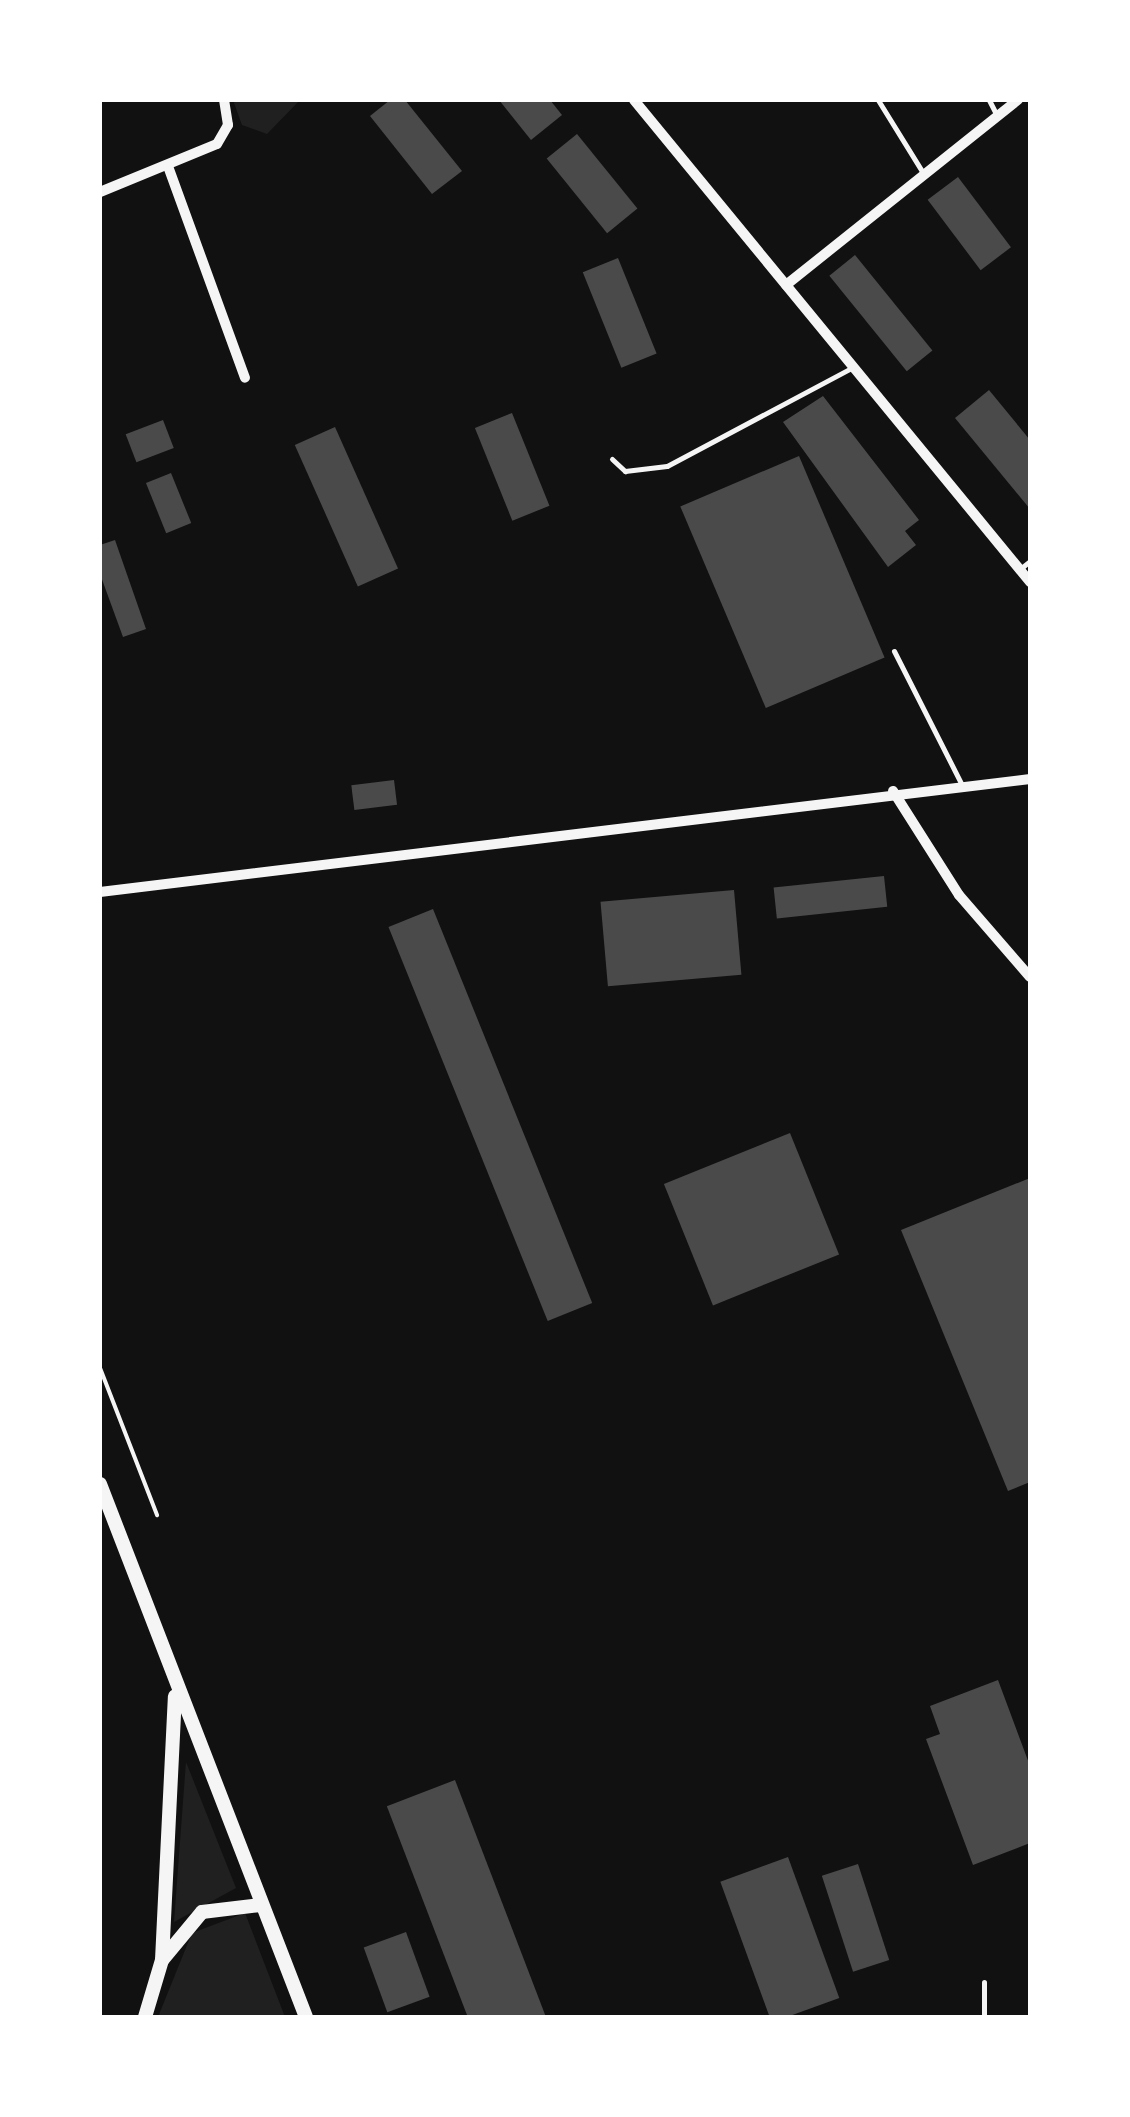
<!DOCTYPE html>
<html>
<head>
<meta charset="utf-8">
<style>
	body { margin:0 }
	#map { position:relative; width:1130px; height:2117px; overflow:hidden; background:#111; font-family:"Fira Sans",sans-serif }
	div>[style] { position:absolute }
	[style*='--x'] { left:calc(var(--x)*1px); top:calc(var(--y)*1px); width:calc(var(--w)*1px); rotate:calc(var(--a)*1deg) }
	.green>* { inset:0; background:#202020 }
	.building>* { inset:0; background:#4a4a4a; transform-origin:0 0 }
	.path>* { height:4px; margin:-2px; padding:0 2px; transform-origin:2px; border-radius:2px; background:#f5f5f5 }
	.service>* { height:5px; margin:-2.5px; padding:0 2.5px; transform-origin:2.5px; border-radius:2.5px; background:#f5f5f5 }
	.minor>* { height:10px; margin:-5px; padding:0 5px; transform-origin:5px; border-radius:5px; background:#f5f5f5 }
	.secondary>* { height:14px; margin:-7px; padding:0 7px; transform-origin:7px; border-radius:7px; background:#f5f5f5 }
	span { translate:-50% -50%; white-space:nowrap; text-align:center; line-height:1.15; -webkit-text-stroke:9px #fff; paint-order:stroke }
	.frame { position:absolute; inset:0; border:102px solid #fff; pointer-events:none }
</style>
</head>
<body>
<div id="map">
	<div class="green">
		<div style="clip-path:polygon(233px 100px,300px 100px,267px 134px,242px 125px)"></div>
		<div style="clip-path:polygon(186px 1762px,236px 1888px,174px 1922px)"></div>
		<div style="clip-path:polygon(245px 1913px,285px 2017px,158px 2017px,192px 1933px)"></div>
	</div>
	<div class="building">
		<div style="clip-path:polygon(390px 100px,405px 100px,462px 171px,432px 194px,370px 116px)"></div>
		<div style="clip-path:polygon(499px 100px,550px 100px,562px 115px,531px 140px)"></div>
		<div style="left:577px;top:134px;width:96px;height:39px;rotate:51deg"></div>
		<div style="left:958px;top:177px;width:88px;height:38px;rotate:53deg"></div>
		<div style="left:855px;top:255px;width:123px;height:33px;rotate:51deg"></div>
		<div style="left:618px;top:258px;width:103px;height:38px;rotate:68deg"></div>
		<div style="clip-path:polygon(989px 390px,1030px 440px,1030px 509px,955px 418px)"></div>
		<div style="clip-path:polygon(823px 396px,919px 520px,905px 531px,916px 545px,888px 567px,783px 422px)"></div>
		<div style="left:512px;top:413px;width:100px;height:40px;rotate:68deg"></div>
		<div style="left:163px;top:420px;width:30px;height:40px;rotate:69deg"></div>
		<div style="left:335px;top:427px;width:155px;height:44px;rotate:66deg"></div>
		<div style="left:799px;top:456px;width:219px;height:129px;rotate:67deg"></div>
		<div style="left:171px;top:473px;width:54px;height:27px;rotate:68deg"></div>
		<div style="clip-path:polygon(115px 540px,146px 629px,123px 637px,100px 574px,100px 545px)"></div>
		<div style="left:394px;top:780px;width:25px;height:43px;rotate:83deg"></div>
		<div style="left:884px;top:876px;width:31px;height:111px;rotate:84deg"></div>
		<div style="left:734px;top:890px;width:85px;height:134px;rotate:85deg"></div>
		<div style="left:433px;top:909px;width:425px;height:48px;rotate:68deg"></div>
		<div style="left:790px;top:1133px;width:131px;height:136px;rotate:68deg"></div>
		<div style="clip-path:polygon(1030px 1178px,1030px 1482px,1008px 1491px,901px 1230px)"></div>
		<div style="clip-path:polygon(998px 1680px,1030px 1766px,1030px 1843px,973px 1865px,926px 1739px,940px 1734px,930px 1706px)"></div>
		<div style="left:455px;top:1780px;width:254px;height:73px;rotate:69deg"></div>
		<div style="left:788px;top:1857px;width:150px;height:72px;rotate:70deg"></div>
		<div style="left:858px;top:1864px;width:101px;height:38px;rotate:72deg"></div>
		<div style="left:406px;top:1932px;width:69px;height:45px;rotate:70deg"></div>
	</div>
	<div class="path">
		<div style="--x:100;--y:1368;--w:158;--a:68.8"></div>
	</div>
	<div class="service">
		<div style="--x:878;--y:100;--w:86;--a:58.3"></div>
		<div style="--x:989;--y:100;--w:16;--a:63"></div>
		<div style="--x:612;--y:459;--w:18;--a:43"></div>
		<div style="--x:625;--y:471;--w:42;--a:-6.8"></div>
		<div style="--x:667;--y:466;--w:208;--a:-28"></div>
		<div style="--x:1020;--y:569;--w:13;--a:-39"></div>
		<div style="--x:894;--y:651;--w:150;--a:63.1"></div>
		<div style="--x:984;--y:2017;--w:35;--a:-90"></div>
	</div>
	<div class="minor">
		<div style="--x:634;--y:100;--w:624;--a:50.59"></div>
		<div style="--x:169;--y:169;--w:222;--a:70"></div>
		<div style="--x:100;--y:192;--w:126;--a:-22.3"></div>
		<div style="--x:217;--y:144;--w:22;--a:-60"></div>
		<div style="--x:228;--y:125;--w:25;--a:-99"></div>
		<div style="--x:786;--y:285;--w:297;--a:-38.6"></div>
		<div style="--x:893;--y:791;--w:123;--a:57.6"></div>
		<div style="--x:959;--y:895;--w:108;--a:49.1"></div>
		<div style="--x:100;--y:892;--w:937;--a:-6.93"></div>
	</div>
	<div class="secondary">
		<div style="--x:100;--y:1484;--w:571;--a:68.87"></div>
		<div style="--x:163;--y:1959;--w:61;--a:-50.3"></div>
		<div style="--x:202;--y:1912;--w:59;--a:-6.8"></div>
		<div style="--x:145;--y:2017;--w:59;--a:-73.4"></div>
		<div style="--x:162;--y:1960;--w:264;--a:-87.2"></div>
	</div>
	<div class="frame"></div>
</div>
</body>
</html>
